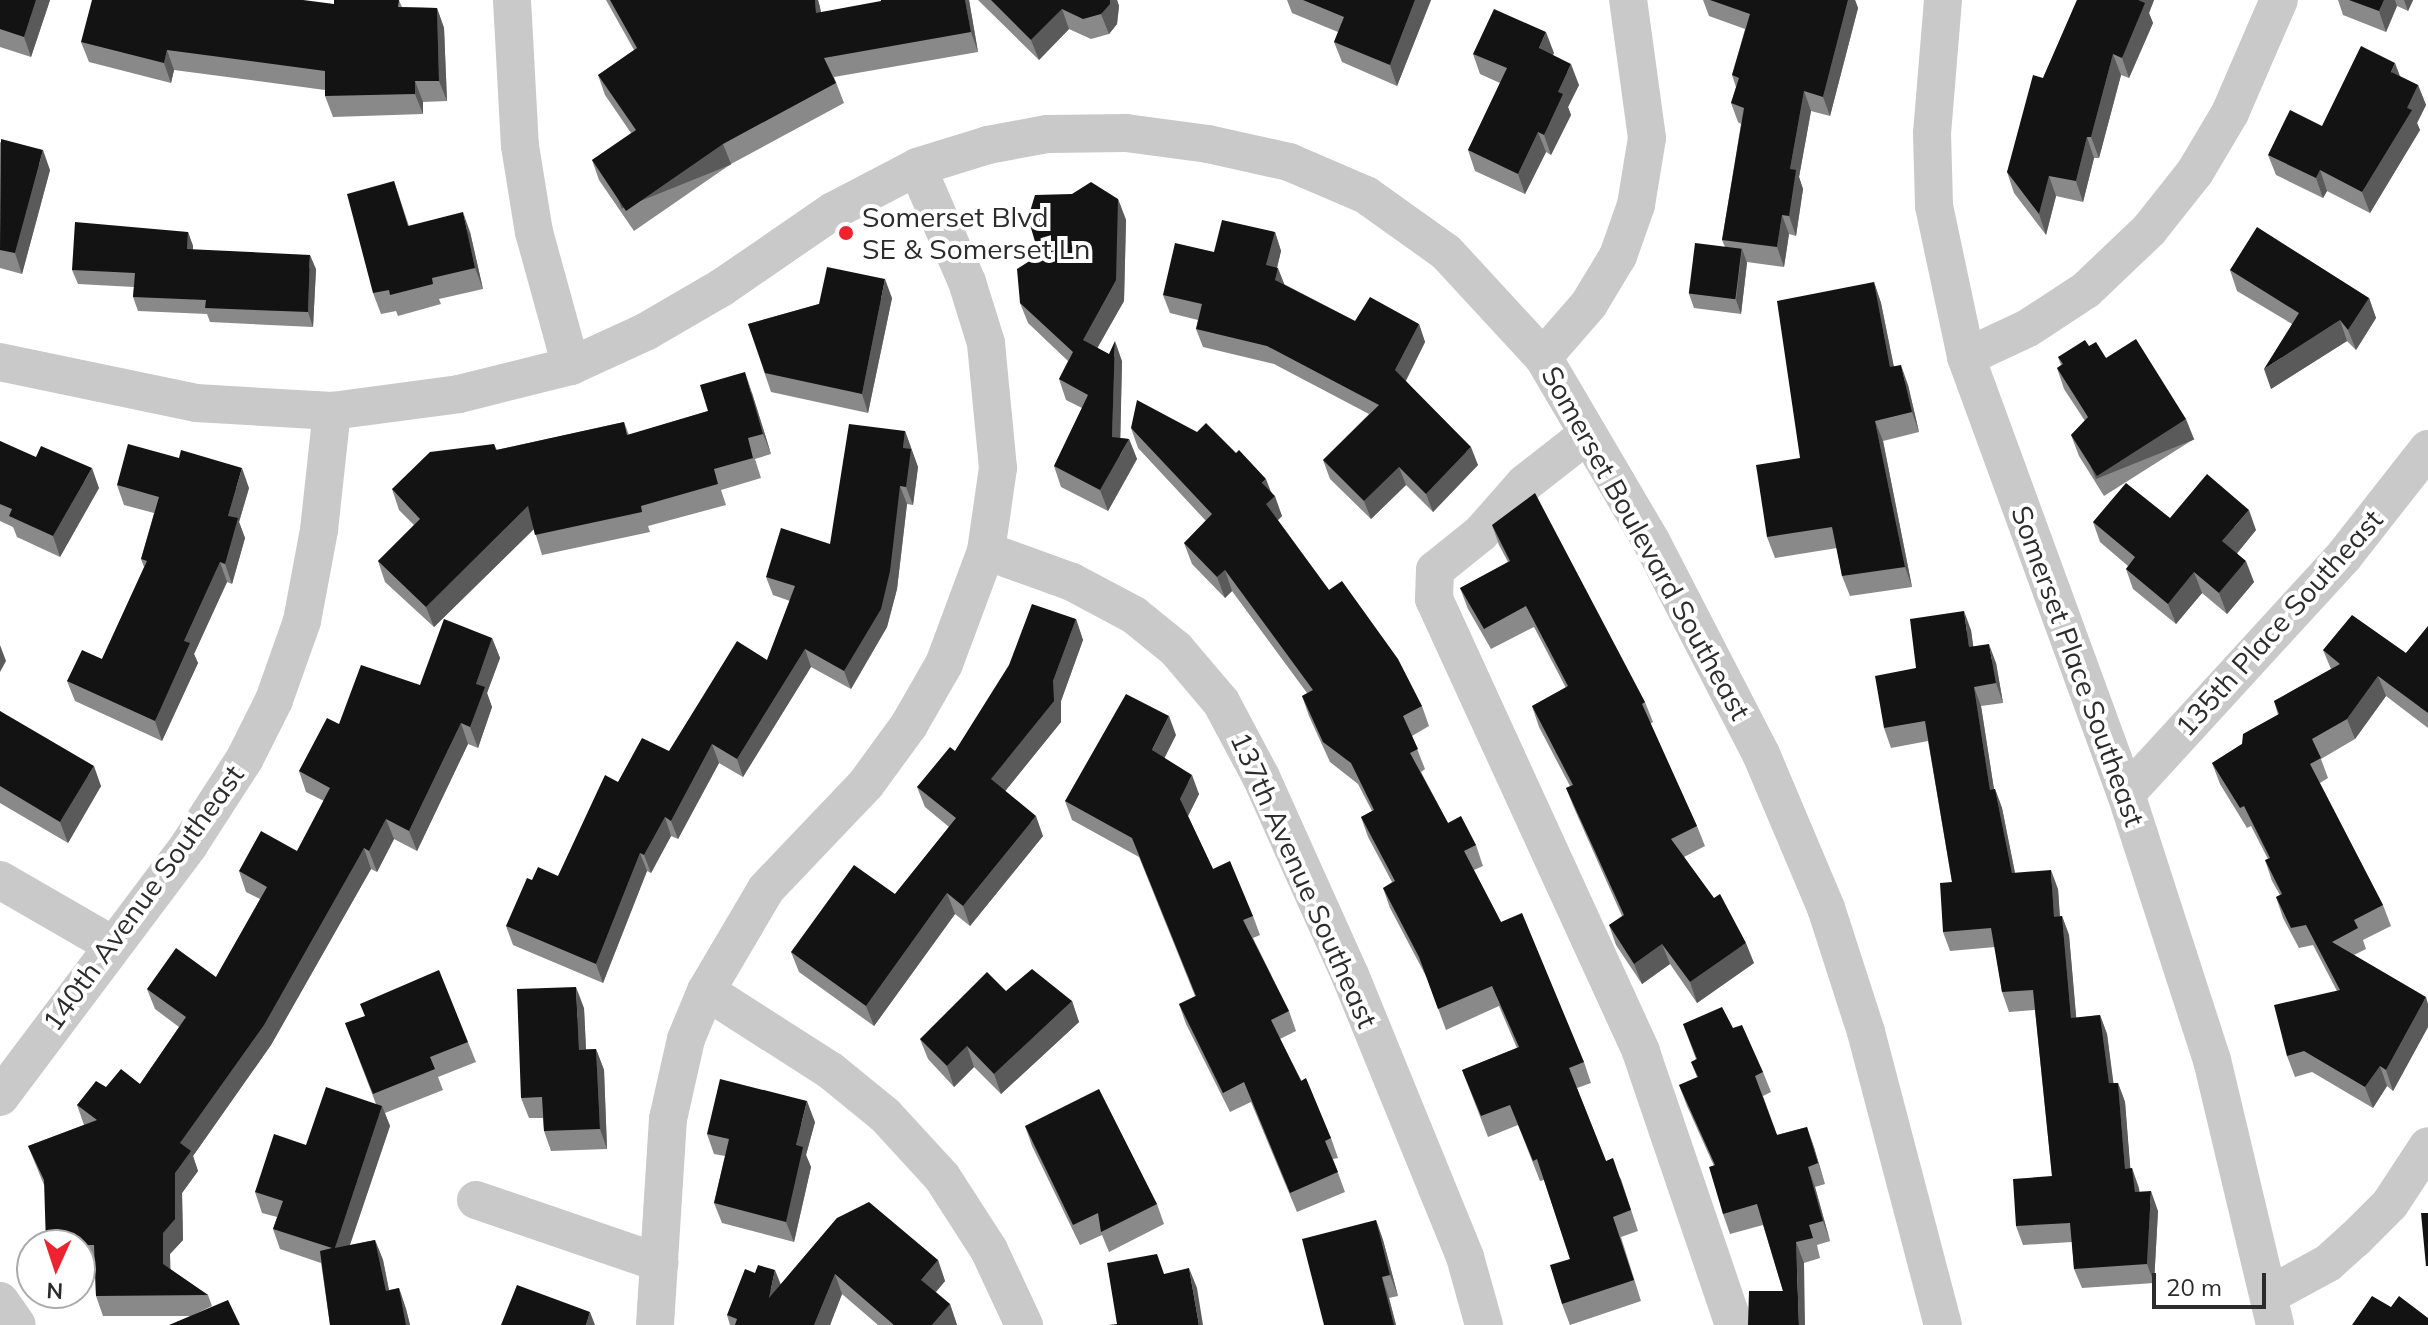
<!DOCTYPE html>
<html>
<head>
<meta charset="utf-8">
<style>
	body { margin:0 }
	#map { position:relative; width:2428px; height:1325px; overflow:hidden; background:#fff; font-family:Mulish,sans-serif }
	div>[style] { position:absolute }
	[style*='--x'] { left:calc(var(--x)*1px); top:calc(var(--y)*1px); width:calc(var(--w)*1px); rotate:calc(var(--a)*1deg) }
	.minor>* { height:38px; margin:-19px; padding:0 19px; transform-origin:19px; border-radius:19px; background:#c9c9c9 }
	.wall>* { inset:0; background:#898989 }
	.shaded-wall>* { inset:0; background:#5a5a5a; transform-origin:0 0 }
	.building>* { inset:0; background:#131313; transform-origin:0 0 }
	.dots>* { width:22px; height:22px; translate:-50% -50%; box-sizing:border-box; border:4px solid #fff; border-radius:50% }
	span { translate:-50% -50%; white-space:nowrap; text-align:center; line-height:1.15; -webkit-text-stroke:8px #fff; paint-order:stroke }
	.poi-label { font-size:28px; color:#2c2c2c }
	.left { translate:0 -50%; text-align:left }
	.street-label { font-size:28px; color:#2c2c2c }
	.north { position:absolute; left:16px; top:1229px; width:80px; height:80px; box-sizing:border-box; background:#fff; border:2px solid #ababab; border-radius:50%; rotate:183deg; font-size:22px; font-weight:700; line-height:32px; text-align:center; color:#2c2c2c }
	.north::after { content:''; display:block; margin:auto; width:28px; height:36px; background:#ed242f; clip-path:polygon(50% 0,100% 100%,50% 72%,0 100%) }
	.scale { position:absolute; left:2152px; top:1273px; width:114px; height:36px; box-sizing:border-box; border:4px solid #2c2c2c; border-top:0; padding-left:10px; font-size:24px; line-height:28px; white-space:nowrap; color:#2c2c2c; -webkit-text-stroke:6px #fff; paint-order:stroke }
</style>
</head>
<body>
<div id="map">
	<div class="minor">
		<div style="--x:512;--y:0;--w:146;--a:86.9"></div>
		<div style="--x:520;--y:146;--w:87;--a:80.8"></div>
		<div style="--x:534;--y:232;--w:139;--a:74.6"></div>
		<div style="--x:1943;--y:0;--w:133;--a:94.7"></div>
		<div style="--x:1932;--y:133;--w:73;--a:88.4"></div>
		<div style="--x:1934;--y:206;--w:154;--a:78"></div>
		<div style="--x:1966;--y:357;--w:465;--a:69.9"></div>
		<div style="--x:2126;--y:794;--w:280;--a:72.1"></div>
		<div style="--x:2212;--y:1060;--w:272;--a:76.6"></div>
		<div style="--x:1543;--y:357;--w:70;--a:-49"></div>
		<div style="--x:1589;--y:304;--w:56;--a:-58.9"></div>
		<div style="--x:1618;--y:256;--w:54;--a:-70.6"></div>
		<div style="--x:1636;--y:205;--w:68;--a:-80.7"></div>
		<div style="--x:1647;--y:138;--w:139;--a:-97.8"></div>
		<div style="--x:1966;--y:357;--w:68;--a:-25.1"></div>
		<div style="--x:2028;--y:328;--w:69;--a:-33.2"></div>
		<div style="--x:2086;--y:290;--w:87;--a:-43.6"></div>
		<div style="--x:2149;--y:230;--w:74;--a:-51.6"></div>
		<div style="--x:2195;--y:172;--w:69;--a:-59.3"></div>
		<div style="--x:2230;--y:113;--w:123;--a:-66.6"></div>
		<div style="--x:0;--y:362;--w:200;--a:11.8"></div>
		<div style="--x:196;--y:403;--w:136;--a:3.4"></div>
		<div style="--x:332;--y:411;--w:128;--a:-7.6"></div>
		<div style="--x:459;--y:394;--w:115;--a:-14"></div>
		<div style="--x:571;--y:366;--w:84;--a:-24.7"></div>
		<div style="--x:647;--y:331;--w:86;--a:-30.2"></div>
		<div style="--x:721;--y:288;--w:136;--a:-34.5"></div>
		<div style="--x:833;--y:211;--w:95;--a:-27.6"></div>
		<div style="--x:917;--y:167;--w:74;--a:-17.2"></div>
		<div style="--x:988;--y:145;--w:60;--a:-10.6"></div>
		<div style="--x:1047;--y:134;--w:79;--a:-0.7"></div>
		<div style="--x:1126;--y:133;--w:83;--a:7.6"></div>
		<div style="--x:1208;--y:144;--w:83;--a:12.5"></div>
		<div style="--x:1289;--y:162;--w:84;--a:23.2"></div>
		<div style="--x:1366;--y:195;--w:98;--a:35.5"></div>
		<div style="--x:1446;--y:252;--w:143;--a:47.3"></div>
		<div style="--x:1543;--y:357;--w:213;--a:59.6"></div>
		<div style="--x:1651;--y:541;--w:240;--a:62.7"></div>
		<div style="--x:1761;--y:754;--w:167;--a:67.1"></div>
		<div style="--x:1826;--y:908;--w:130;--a:72.1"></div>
		<div style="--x:1866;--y:1032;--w:303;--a:75.3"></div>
		<div style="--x:1588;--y:434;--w:80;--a:142.1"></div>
		<div style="--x:1525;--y:483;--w:67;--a:131.3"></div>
		<div style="--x:1481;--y:533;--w:59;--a:141.2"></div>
		<div style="--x:1435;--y:570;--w:29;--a:92"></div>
		<div style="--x:1434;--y:599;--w:498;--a:65.4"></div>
		<div style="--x:1641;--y:1052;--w:288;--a:71.2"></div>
		<div style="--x:986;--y:551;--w:91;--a:19.8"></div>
		<div style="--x:1072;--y:582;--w:70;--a:28"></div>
		<div style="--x:1134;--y:615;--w:54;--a:39"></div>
		<div style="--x:1176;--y:649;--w:70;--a:49.7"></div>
		<div style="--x:1221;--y:702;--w:85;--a:61.9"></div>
		<div style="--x:1261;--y:777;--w:217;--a:65.8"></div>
		<div style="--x:1350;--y:975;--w:305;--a:67.8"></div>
		<div style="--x:1465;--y:1257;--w:71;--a:74.4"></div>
		<div style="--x:2126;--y:794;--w:323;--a:-47.5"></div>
		<div style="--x:2344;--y:556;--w:136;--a:-51.9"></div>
		<div style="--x:0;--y:880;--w:128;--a:30"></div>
		<div style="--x:706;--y:991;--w:148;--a:32.6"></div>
		<div style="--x:831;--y:1071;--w:70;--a:39.2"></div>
		<div style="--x:885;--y:1115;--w:84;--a:47.4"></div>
		<div style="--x:942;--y:1177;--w:87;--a:57.2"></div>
		<div style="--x:989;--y:1250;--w:83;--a:65"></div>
		<div style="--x:0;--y:1097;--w:315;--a:-53.1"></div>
		<div style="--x:189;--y:845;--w:103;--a:-57.2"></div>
		<div style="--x:245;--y:758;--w:65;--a:-63.4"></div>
		<div style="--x:274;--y:700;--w:84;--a:-70.5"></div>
		<div style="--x:302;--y:621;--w:93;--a:-79.4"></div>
		<div style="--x:319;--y:530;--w:120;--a:-83.8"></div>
		<div style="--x:476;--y:1200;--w:194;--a:18.9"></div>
		<div style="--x:2271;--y:1294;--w:65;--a:-28.5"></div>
		<div style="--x:2328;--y:1263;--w:36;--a:-42"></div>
		<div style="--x:2355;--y:1239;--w:49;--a:-45"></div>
		<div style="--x:2390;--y:1204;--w:69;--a:-56.8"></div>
		<div style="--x:0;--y:1301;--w:29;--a:55"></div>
		<div style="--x:655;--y:1325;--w:206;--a:-86.4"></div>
		<div style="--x:668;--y:1119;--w:82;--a:-77.3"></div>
		<div style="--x:686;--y:1039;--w:52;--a:-67.4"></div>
		<div style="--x:706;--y:991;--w:118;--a:-59.5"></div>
		<div style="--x:766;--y:889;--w:145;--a:-46.4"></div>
		<div style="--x:866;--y:784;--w:73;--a:-53.9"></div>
		<div style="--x:909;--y:725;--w:70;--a:-60.2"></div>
		<div style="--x:944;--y:664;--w:121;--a:-69.6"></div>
		<div style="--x:986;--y:551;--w:84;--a:-81.8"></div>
		<div style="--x:998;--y:468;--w:126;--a:-95.5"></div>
		<div style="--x:986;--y:343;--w:64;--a:-107.3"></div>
		<div style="--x:967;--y:282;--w:125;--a:-113.5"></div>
	</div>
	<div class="wall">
		<div style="clip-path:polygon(0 0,50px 0,31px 57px,0 47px)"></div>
		<div style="clip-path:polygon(399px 0,402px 7px,437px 8px,444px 28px,447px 101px,423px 102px,423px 114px,333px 117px,325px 96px,325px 90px,174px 70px,171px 83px,89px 62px,81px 42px,334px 4px)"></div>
		<div style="clip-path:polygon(606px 0,818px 0,821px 12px,969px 0,978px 52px,834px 77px,844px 103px,731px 164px,634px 231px,599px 180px,592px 160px,631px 133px,605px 95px,598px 75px,634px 50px)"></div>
		<div style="clip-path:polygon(978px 0,1117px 0,1119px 6px,1117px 24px,1109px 34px,1091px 39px,1069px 29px,1039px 60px)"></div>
		<div style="clip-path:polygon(1287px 0,1431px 0,1397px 86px,1342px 62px,1334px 42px,1338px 32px,1292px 13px)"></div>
		<div style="clip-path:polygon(1703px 0,1855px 0,1858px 8px,1830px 116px,1811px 111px,1799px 177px,1803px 189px,1796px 236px,1789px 234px,1784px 267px,1747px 262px,1741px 314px,1694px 308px,1689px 294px,1725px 247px,1722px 240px,1741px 124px,1738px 122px,1731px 103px,1736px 87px,1732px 75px,1745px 29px,1709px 16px)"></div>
		<div style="clip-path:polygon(2077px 0,2154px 0,2149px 13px,2153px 23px,2129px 78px,2121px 75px,2099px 158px,2094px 158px,2083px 202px,2056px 196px,2046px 235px,2014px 193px,2007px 172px,2043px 78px)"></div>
		<div style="clip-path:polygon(2338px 0,2413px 0,2408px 11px,2397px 6px,2386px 32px,2343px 15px)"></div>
		<div style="clip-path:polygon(1554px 53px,1553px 55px,1579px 85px,1568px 107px,1571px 115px,1551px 155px,1546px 152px,1525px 194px,1475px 171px,1468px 150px,1500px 83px,1480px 74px,1473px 54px)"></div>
		<div style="clip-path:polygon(2400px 76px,2418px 85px,2426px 105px,2417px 123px,2420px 130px,2370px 213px,2327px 191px,2323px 198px,2276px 175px,2268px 155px,2322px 126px)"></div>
		<div style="clip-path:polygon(0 142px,50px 170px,22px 274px,0 268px)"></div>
		<div style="clip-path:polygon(394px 181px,409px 226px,470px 232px,483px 289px,439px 299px,441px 304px,398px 316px,396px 311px,381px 314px,373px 293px)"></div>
		<div style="clip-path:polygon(1118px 199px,1126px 220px,1124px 301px,1097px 348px,1122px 361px,1120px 438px,1129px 439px,1137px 459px,1108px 511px,1061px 487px,1054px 466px,1082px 408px,1066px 400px,1059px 379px,1068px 361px,1028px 323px,1020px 303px,1039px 255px)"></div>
		<div style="clip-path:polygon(188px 232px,193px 246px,193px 250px,316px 269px,313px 327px,210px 322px,207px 314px,138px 311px,133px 297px,134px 287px,78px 284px,72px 270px)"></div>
		<div style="clip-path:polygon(1275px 232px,1281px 251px,1277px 268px,1284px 284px,1355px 321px,1419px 324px,1425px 342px,1406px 381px,1478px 465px,1433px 512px,1406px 485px,1371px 519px,1330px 479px,1323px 460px,1369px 414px,1274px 364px,1203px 347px,1196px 329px,1198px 320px,1170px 313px,1163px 295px,1214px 252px)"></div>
		<div style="clip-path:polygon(2230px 270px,2369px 298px,2376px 318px,2356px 350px,2347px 341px,2271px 389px,2292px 324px,2237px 291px)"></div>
		<div style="clip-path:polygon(1874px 282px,1881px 303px,1894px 367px,1908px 385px,1919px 432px,1883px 441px,1912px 587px,1850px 596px,1842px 576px,1837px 548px,1775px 558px,1767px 537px)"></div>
		<div style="clip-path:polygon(892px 298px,868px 413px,771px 392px,748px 324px,819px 304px)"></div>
		<div style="clip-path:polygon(2089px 346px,2106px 358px,2194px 439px,2104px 496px,2079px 456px,2071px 435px,2085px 421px,2064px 389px,2057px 368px,2061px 365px,2058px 357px)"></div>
		<div style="clip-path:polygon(752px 393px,771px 454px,755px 459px,761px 478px,721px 490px,726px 505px,648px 526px,650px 532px,542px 555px,534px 529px,434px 627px,385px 582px,378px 561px,414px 525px,399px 510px,392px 489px,494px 444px,497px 450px,624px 422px,629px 435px,708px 411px)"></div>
		<div style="clip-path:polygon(1131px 428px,1271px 492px,1282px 516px,1278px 520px,1329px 590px,1422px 706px,1429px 726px,1412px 736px,1425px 769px,1421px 772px,1448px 823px,1476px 845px,1483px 866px,1474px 870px,1501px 922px,1584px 1062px,1591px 1083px,1577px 1088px,1606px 1161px,1621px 1179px,1638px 1231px,1621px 1237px,1641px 1301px,1570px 1325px,1562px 1304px,1570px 1259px,1544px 1180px,1540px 1181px,1518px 1125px,1488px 1137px,1462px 1070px,1517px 1048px,1499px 1006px,1446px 1030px,1427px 978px,1390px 908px,1383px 888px,1392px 882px,1368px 837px,1361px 817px,1372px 811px,1358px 784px,1330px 762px,1309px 716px,1302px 696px,1307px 693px,1232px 591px,1225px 598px,1192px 564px,1184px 543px,1206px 521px,1138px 448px)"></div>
		<div style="clip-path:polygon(905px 431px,918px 467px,913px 505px,907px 504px,897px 589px,887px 627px,851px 689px,811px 667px,743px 777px,719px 763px,678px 839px,671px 836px,651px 873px,647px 871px,603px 983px,513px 945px,506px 926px,532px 880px,558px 876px,618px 782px,669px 751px,767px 660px,790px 601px,773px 595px,766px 577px,830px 544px)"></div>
		<div style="clip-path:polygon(0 441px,99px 488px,60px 557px,17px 537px,13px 527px,0 521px)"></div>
		<div style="clip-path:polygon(117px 485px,249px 488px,239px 522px,245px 538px,232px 584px,227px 582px,194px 654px,198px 663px,162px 741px,75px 701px,67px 681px,102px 659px,144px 567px,141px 559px,154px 513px,124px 505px)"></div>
		<div style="clip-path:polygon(2170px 518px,2256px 530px,2237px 553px,2254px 582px,2227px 614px,2202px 593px,2176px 624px,2133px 589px,2126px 569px,2128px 566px,2100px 542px,2093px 522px)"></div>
		<div style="clip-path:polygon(1492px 525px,1645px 702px,1653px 722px,1650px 724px,1697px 826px,1705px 846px,1684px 857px,1754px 963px,1697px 1003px,1670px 964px,1642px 984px,1616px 945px,1609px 925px,1622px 916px,1574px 808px,1566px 788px,1570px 786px,1539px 727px,1532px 706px,1566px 688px,1534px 627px,1491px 649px,1468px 609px,1460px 588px,1508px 562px,1499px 545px)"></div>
		<div style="clip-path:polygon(1076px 619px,1083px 640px,1061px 701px,1061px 722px,1005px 791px,1043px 836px,970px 926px,955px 914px,874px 1026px,799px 972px,791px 952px,895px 894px,949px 827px,925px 807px,917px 787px,955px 751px)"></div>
		<div style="clip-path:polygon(2428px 626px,2428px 728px,2386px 696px,2355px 739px,2321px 759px,2328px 778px,2320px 783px,2383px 905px,2391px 926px,2363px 940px,2366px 949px,2354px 955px,2428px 1004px,2428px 1027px,2393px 1091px,2387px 1086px,2373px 1108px,2312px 1072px,2295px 1077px,2287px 1056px,2337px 991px,2313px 945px,2299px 948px,2283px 918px,2276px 897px,2280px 895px,2272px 881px,2265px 860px,2268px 859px,2251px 826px,2247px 828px,2220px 784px,2212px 763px,2242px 744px,2278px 715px,2274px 701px,2331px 669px,2323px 650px,2406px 653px)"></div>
		<div style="clip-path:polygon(1971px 630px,1973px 646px,1996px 663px,2003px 703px,1981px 706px,1994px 789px,1995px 789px,2002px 808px,2015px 873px,2058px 889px,2060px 916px,2062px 916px,2069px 935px,2076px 1018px,2100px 1015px,2107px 1034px,2113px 1083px,2118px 1083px,2125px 1102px,2130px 1168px,2132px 1168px,2139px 1192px,2158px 1211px,2154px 1283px,2082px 1288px,2074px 1269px,2072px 1242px,2023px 1245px,2016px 1226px,2052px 1176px,2035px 1010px,2009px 1012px,2002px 992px,1995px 947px,1950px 951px,1943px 932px,1952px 882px,1928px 741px,1891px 748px,1884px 728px,1916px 668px)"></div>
		<div style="clip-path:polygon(492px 638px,500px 658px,487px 693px,492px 707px,478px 748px,468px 744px,417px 851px,394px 839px,377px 872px,371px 869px,271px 1045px,193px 1156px,198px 1171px,182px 1193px,183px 1240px,170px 1254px,170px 1269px,208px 1295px,212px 1306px,191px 1316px,103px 1316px,96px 1296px,95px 1266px,80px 1266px,80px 1245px,44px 1185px,28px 1146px,84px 1125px,77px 1105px,106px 1087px,140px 1084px,179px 1027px,155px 1009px,147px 989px,216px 977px,260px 899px,246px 892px,239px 871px,297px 851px,324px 801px,306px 792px,299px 771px,339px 724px,420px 685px)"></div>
		<div style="clip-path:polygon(0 711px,101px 786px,68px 843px,0 803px)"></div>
		<div style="clip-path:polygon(1176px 735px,1164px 758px,1199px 794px,1188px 816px,1213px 869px,1253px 916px,1260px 935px,1253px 938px,1289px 1011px,1296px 1031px,1280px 1039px,1331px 1138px,1338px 1158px,1333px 1159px,1345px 1192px,1297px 1212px,1251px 1102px,1230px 1112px,1186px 1024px,1179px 1004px,1195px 996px,1139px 857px,1072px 820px,1065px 801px)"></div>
		<div style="clip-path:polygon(1006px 991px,1072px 1001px,1079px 1022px,1001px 1094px,974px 1067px,954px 1087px,928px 1059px,920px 1039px)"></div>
		<div style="clip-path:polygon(584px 1008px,586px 1049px,596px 1049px,604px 1070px,607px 1149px,551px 1151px,544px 1131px,543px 1118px,529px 1118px,521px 1098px)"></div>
		<div style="clip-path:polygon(345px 1023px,468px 1042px,476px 1062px,438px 1077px,443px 1090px,385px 1113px,390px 1126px,350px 1245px,375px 1240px,383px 1260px,389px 1290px,399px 1288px,406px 1309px,410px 1325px,330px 1325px,321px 1263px,280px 1249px,273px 1229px,277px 1217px,262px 1213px,255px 1192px,306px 1145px,376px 1104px)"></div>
		<div style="clip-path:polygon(1683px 1024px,1733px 1028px,1763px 1072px,1771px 1092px,1763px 1096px,1777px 1135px,1807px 1127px,1825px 1184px,1815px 1187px,1830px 1241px,1817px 1245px,1820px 1258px,1804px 1263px,1783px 1291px,1763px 1225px,1730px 1234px,1723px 1214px,1714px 1166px,1687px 1106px,1679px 1085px,1697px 1077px,1691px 1062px,1696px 1059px)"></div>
		<div style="clip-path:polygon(815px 1122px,806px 1155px,811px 1167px,794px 1242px,722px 1223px,714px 1203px,725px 1156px,714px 1154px,707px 1134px)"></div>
		<div style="clip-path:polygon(1025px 1126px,1157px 1204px,1164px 1224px,1109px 1252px,1102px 1235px,1080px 1245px,1032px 1146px)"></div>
		<div style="clip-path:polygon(837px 1218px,938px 1260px,945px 1281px,936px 1292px,950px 1304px,957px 1325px,878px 1325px,842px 1294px,830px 1325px,730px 1325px,727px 1315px,781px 1284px)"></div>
		<div style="clip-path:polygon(1376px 1220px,1383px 1240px,1398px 1296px,1389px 1298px,1396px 1325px,1324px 1325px)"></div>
	</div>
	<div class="shaded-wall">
		<div style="clip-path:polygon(36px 0,50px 0,31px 57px,24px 37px)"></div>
		<div style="clip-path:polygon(815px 0,818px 0,820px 7px,824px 33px,816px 13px)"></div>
		<div style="clip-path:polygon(965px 0,969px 0,978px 52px,971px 32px)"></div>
		<div style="clip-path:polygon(1110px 0,1117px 0,1119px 6px,1117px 24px,1109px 34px,1101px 14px)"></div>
		<div style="clip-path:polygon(1415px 0,1431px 0,1397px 86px,1390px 65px)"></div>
		<div style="clip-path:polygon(1848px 0,1855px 0,1858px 8px,1830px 116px,1823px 97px)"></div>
		<div style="clip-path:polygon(2138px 0,2154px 0,2149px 13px,2153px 23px,2129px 78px,2122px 58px)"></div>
		<div style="clip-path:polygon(2384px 0,2395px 0,2397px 6px,2386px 32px,2379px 11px)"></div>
		<div style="clip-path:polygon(2404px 0,2413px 0,2408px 11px)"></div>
		<div style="clip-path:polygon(437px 8px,444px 28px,447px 101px,439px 81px)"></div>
		<div style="clip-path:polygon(1062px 9px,1069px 29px,1039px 60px,1031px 40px)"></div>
		<div style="clip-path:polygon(1546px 32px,1554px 53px,1546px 68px,1539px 48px)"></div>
		<div style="clip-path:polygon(167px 50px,174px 70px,171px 83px,164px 63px)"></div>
		<div style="clip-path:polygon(2113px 54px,2121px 75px,2099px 158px,2091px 137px)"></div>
		<div style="clip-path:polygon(2395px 63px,2403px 84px,2391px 72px)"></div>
		<div style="clip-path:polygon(1571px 64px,1579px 85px,1568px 107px,1571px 115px,1551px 155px,1544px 135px,1558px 92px)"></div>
		<div style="clip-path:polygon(415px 81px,423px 102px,423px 114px,415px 94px)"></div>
		<div style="clip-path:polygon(2418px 85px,2426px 105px,2417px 123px,2420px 130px,2370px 213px,2362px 192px)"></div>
		<div style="clip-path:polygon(1804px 91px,1811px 111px,1799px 177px,1803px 189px,1796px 236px,1789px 216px,1790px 169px)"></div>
		<div style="clip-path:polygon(1538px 132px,1546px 152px,1525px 194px,1518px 174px)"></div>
		<div style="clip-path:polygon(2087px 137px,2094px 158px,2083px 202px,2076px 181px)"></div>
		<div style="left:723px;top:144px;width:22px;height:118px;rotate:68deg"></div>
		<div style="clip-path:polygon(43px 150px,50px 170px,22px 274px,15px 253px)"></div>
		<div style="clip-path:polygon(2320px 170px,2327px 191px,2323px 198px,2316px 178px)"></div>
		<div style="clip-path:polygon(2049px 176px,2056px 196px,2046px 235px,2039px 214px)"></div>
		<div style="clip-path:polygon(1118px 199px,1126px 220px,1124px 301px,1090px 361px,1083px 340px)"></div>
		<div style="clip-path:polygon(463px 212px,470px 232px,483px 289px,475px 268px)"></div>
		<div style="clip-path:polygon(1782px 215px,1789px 234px,1784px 267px,1777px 247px)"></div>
		<div style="clip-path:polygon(188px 232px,193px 246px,192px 263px,187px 249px)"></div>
		<div style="clip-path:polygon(1275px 232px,1281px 251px,1273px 284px,1266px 265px)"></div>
		<div style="clip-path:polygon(1742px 249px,1747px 263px,1741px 314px,1736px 300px)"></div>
		<div style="clip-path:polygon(310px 255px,316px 269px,313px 327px,308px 312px)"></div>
		<div style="clip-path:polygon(1278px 268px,1285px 286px,1275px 280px)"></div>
		<div style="clip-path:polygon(885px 279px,892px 298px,868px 413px,862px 394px)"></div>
		<div style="clip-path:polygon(1874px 282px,1881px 303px,1898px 388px,1890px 367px)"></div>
		<div style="clip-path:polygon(2369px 298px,2376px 318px,2356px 350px,2348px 330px)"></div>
		<div style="clip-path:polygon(2340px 320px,2347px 341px,2271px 389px,2264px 369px)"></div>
		<div style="clip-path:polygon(1419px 324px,1425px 342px,1402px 388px,1395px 370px)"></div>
		<div style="clip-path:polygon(1115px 341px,1122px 361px,1120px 456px,1129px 439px,1137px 459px,1108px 511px,1100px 490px,1112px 437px)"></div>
		<div style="clip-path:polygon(1901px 365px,1908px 385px,1919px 432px,1912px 412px)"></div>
		<div style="clip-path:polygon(745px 372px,752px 393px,771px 454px,763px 434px)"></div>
		<div style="left:2186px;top:419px;width:22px;height:106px;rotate:68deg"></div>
		<div style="clip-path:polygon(1875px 421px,1883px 441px,1912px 587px,1905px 567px)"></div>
		<div style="clip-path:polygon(905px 431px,918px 467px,913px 505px,906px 487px,903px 448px)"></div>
		<div style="clip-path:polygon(1471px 447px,1478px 465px,1433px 512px,1426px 494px)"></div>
		<div style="clip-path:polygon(1399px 467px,1406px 485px,1371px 519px,1364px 501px)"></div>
		<div style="clip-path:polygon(92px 468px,99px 488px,60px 557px,53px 536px)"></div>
		<div style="clip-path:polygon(242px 468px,249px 488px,239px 522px,245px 538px,232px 584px,225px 564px,228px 516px)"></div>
		<div style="clip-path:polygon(1266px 479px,1273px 497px,1275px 496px,1282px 516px,1274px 524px,1266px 504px,1262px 483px)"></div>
		<div style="clip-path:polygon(900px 486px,907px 504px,897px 589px,887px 627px,851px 689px,844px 671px)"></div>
		<div style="clip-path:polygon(528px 506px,536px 527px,434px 627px,426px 607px)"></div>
		<div style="clip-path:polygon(2249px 510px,2256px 530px,2230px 562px,2222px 541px)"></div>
		<div style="clip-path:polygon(2246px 561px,2254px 582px,2227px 614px,2219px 593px)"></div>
		<div style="clip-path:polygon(220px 562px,227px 582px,194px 654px,198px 663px,162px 741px,155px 721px,184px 641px)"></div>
		<div style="clip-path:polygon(1225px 570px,1232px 591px,1225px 598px,1217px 577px)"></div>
		<div style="clip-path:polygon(2194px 572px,2202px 593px,2176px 624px,2168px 604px)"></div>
		<div style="clip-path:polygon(1964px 611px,1971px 630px,1976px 666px,1969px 647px)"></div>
		<div style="clip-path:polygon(1076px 619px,1083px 640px,1061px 701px,1061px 722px,998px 800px,991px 779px,1053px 681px)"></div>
		<div style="clip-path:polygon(492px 638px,500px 658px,487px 693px,492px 707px,478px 748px,470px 727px,476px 684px)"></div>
		<div style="clip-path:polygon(1989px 644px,1996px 663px,2003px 703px,1996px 683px)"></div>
		<div style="clip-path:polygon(0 645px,6px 661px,0 672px)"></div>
		<div style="clip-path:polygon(805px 649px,811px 667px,743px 777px,737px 759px)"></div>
		<div style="clip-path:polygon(2378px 676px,2386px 696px,2355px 739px,2347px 719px)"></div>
		<div style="clip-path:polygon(1974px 687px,1981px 706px,1997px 809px,1990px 790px)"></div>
		<div style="clip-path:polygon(1169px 716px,1176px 735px,1159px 769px,1152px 750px)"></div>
		<div style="clip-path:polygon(461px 723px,468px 744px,417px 851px,409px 831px)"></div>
		<div style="clip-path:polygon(712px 744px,719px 763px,678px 839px,671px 821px)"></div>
		<div style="clip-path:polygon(94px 766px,101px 786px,68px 843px,60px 822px)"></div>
		<div style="clip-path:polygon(1192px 775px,1199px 794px,1187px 818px,1180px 799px)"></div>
		<div style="clip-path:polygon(1995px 789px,2002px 808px,2019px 893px,2012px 873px)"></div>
		<div style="clip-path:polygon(1036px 816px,1043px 836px,970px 926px,963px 906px)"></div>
		<div style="clip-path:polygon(665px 817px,671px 836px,651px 873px,644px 855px)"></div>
		<div style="clip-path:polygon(386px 819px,394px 839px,377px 872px,369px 851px)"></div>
		<div style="clip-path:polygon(364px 848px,371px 869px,271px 1045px,193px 1156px,198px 1171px,182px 1193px,183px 1240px,170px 1254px,171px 1285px,163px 1264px,163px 1233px,180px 1143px)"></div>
		<div style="clip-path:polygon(640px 853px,647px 871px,603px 983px,596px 964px)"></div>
		<div style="clip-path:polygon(2051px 870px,2058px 889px,2061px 936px,2054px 917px)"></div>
		<div style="clip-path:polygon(947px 893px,955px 914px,874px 1026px,866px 1006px)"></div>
		<div style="clip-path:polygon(2062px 916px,2069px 935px,2078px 1037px,2071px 1018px)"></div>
		<div style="clip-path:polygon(1746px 943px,1754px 963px,1697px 1003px,1690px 982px)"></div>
		<div style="clip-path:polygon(1662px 944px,1670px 964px,1642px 984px,1634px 964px)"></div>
		<div style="clip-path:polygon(576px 987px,584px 1008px,587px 1070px,579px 1050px)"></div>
		<div style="clip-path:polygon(2426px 997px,2428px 1004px,2428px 1027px,2393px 1091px,2386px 1070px)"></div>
		<div style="clip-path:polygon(1072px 1001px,1079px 1022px,1001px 1094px,994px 1074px)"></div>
		<div style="clip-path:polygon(2100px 1015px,2107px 1034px,2116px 1102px,2109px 1083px)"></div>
		<div style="clip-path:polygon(967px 1046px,974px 1067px,954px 1087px,947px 1066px)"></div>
		<div style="clip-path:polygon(596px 1049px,604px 1070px,607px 1149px,600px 1129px)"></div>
		<div style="clip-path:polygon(2380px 1066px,2387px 1086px,2373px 1108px,2365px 1087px)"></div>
		<div style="clip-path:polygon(2118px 1083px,2125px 1102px,2132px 1188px,2125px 1169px)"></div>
		<div style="clip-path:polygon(807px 1101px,815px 1122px,806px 1155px,811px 1167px,794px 1242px,786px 1222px,796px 1145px)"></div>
		<div style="clip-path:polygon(382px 1106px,390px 1126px,342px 1268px,335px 1248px)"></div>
		<div style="clip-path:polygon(1807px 1127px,1814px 1147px,1825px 1184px,1818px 1163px)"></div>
		<div style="clip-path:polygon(1808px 1167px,1815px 1187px,1830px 1241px,1823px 1221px)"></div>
		<div style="clip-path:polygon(2132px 1168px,2139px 1188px,2142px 1212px,2135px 1192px)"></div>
		<div style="clip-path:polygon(2151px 1191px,2158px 1211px,2154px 1283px,2147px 1264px)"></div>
		<div style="clip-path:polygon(1376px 1220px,1383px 1240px,1398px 1296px,1390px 1275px)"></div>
		<div style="clip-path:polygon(375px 1240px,383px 1260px,393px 1311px,386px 1291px)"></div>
		<div style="clip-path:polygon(1796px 1242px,1804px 1263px,1805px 1325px,1799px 1325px)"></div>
		<div style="clip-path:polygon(938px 1260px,945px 1281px,929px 1300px,921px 1280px)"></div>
		<div style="clip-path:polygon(1189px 1268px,1197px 1288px,1203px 1325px,1199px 1325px)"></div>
		<div style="clip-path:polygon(775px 1270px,783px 1290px,769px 1298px)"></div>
		<div style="clip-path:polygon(835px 1274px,842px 1294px,830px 1325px,814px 1325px)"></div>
		<div style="clip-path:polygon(1382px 1277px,1389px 1298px,1396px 1325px,1394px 1325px)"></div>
		<div style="clip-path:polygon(399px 1288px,406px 1309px,410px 1325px,406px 1325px)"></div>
		<div style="clip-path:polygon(950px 1304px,957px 1325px,932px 1325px)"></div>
		<div style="clip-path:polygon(590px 1312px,595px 1325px,586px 1325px)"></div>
	</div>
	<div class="building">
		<div style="clip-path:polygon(0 0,36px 0,24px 37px,0 29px)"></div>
		<div style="clip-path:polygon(92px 0,303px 0,334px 4px,334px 0,399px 0,398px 7px,437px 8px,439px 81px,415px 81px,415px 94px,325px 96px,325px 71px,167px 50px,164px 63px,81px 42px)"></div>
		<div style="clip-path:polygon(610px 0,815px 0,816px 13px,881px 1px,881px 0,965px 0,971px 32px,824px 58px,836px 83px,723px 144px,626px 211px,592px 160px,636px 130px,598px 75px,637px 48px)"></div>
		<div style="clip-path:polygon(991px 0,1110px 0,1110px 4px,1101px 14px,1083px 19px,1062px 9px,1031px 40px)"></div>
		<div style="clip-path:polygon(1303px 0,1415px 0,1390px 65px,1334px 42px,1344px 17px)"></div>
		<div style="clip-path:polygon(1710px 0,1848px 0,1823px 97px,1804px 91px,1790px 169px,1796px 170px,1789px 216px,1782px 215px,1777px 247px,1722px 240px,1744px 108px,1731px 103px,1739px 78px,1732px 75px,1750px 14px)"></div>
		<div style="clip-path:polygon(2077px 0,2138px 0,2145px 3px,2122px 58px,2113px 54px,2091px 137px,2087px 137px,2076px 181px,2049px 176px,2039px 214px,2007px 172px,2033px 75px,2043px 78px)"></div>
		<div style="clip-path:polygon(2349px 0,2384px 0,2379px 11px)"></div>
		<div style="clip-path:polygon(1494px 9px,1546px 32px,1539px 48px,1571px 64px,1558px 92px,1563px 94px,1544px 135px,1538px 132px,1518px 174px,1468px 150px,1507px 68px,1473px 54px)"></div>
		<div style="clip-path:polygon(2361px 46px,2395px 63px,2391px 72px,2418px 85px,2407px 108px,2412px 110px,2362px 192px,2320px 170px,2316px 178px,2268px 155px,2290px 110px,2322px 126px)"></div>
		<div style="clip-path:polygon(1px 139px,43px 150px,15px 253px,0 250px)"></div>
		<div style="clip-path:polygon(394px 181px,408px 226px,463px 212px,475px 268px,432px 278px,433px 284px,390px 295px,389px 290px,373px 293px,347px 194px)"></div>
		<div style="clip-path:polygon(1091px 182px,1118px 199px,1116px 280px,1083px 340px,1109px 354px,1115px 341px,1112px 437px,1129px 439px,1100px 490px,1054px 466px,1088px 395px,1059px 379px,1073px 352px,1020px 303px,1017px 269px,1039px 255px,1028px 218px,1035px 195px,1072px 194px)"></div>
		<div style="clip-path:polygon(1222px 220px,1275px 232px,1266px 265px,1278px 268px,1275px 280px,1355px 321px,1370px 297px,1419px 324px,1395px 370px,1471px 447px,1426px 494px,1399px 467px,1364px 501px,1323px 460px,1379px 405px,1267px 346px,1196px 329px,1202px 304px,1163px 295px,1175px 243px,1214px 252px)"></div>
		<div style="clip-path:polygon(75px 222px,188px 232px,187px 249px,310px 255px,308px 312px,205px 308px,206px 300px,133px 297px,135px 273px,72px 270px)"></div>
		<div style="clip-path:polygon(2257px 227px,2369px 298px,2348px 330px,2340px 320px,2264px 369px,2299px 313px,2230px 270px)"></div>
		<div style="left:1695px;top:243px;width:47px;height:51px;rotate:7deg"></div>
		<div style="clip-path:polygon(827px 267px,885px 279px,862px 394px,765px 373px,748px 324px,819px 304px)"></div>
		<div style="clip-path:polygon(1874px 282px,1890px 367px,1901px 365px,1912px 412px,1875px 421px,1905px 567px,1842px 576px,1832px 527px,1767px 537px,1756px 465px,1800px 458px,1777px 301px)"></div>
		<div style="clip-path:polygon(2136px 339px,2186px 419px,2097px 476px,2071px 435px,2088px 417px,2057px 368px,2063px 364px,2058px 357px,2085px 340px,2089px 346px,2096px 342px,2106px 358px)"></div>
		<div style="clip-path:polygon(745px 372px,763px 434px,748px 438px,753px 458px,714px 469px,718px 484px,641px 506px,642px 512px,535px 535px,528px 506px,426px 607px,378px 561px,420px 519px,392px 489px,430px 452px,494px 444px,496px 450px,624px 422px,627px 435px,708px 411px,700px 385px)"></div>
		<div style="clip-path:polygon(1137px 400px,1197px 432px,1206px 423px,1236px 453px,1239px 450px,1266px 479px,1262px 483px,1275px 496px,1266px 504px,1329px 590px,1342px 581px,1398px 659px,1422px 706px,1403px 716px,1418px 749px,1410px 753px,1448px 823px,1461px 816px,1476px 845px,1464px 851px,1501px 922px,1522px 913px,1584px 1062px,1569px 1068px,1606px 1161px,1613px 1158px,1631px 1210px,1613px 1217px,1634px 1280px,1562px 1304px,1550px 1265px,1570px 1259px,1537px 1159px,1533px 1161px,1510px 1105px,1481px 1116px,1462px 1070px,1519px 1047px,1492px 986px,1438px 1009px,1419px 957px,1383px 888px,1395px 881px,1361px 817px,1374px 810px,1351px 763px,1323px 742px,1302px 696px,1313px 690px,1225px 570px,1217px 577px,1184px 543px,1212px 514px,1131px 428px)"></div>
		<div style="clip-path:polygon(849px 424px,905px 431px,903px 448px,911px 449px,906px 487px,900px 486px,890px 571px,881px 609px,844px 671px,805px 649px,737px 759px,712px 744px,671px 821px,665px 817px,644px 855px,640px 853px,596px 964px,506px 926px,527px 878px,532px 880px,538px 867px,558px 876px,605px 775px,618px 782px,642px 738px,669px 751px,737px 641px,767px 660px,795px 586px,766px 577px,781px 528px,830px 544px)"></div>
		<div style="clip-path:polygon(0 441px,36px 457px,41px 446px,92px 468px,53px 536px,9px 516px,12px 509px,0 504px)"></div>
		<div style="clip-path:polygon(128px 444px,179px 458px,181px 450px,242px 468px,228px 516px,238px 518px,225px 564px,220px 562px,184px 641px,190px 643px,155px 721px,67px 681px,82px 650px,102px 659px,147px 561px,141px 559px,159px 497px,117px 485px)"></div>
		<div style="clip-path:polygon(2207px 474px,2249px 510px,2222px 541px,2246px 561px,2219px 593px,2194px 572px,2168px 604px,2126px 569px,2135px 557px,2093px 522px,2126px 483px,2170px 518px)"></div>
		<div style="clip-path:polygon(1535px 493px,1645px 702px,1642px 704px,1697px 826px,1671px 839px,1714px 898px,1720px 894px,1746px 943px,1690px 982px,1662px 944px,1634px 964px,1609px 925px,1624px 915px,1566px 788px,1573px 785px,1532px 706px,1568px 686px,1526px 606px,1484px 629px,1460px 588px,1510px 561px,1492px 525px)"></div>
		<div style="clip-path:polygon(1032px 604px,1076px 619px,1053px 681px,1054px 701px,991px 779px,1036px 816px,963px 906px,947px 893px,866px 1006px,791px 952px,854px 865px,895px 894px,956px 818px,917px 787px,950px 747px,955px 751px,1009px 665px)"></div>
		<div style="clip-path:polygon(1964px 611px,1969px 647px,1989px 644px,1996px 683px,1974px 687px,1990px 790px,1995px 789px,2012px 873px,2051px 870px,2054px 917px,2062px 916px,2071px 1018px,2100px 1015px,2109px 1083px,2118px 1083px,2125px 1169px,2132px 1168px,2135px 1192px,2151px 1191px,2147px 1264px,2074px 1269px,2070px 1223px,2016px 1226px,2013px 1179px,2052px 1176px,2033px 990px,2002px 992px,1991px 928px,1943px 932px,1940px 883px,1952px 882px,1925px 721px,1884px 728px,1875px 676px,1916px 668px,1910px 619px)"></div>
		<div style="clip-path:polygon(2352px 615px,2406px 653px,2428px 626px,2428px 713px,2378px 676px,2347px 719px,2312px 739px,2321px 758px,2310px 764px,2383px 905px,2354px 920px,2358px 928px,2332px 942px,2426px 997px,2386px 1070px,2380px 1066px,2365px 1087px,2304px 1051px,2287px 1056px,2274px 1005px,2340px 990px,2306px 925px,2291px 928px,2276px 897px,2282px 894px,2265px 860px,2270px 858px,2244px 806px,2240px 808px,2212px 763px,2242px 744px,2243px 734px,2279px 714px,2274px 701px,2340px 664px,2323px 650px)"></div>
		<div style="clip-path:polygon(444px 619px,492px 638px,476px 684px,485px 687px,470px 727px,461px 723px,409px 831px,386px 819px,369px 851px,364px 848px,264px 1025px,180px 1143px,191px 1151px,175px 1173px,175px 1219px,163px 1233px,163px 1264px,208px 1295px,96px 1296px,94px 1245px,46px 1245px,44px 1180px,28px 1146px,97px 1120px,77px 1105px,96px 1081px,106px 1087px,121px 1069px,140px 1084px,186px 1017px,147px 989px,176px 948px,216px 977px,267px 887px,239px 871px,261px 831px,297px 851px,330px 788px,299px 771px,327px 718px,339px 724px,361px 665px,420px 685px)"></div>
		<div style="clip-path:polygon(1126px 694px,1169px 716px,1152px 750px,1192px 775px,1180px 799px,1213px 869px,1230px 861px,1253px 916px,1243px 920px,1289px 1011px,1271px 1020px,1301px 1081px,1306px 1078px,1331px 1138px,1325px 1141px,1338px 1172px,1290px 1193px,1244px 1082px,1223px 1093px,1179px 1004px,1196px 996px,1132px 838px,1065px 801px)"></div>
		<div style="clip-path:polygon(0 711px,94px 766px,60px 822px,0 786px)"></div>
		<div style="clip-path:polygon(1032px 969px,1072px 1001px,994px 1074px,967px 1046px,947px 1066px,920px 1039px,987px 972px,1006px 991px)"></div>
		<div style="clip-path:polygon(439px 970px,468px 1042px,430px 1057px,435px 1069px,373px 1094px,345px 1023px,365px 1016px,360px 1004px)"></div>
		<div style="clip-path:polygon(576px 987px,579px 1050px,596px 1049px,600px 1129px,544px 1131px,542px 1097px,521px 1098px,517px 989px)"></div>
		<div style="clip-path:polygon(1722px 1007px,1733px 1028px,1742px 1025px,1763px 1072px,1755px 1076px,1777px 1135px,1807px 1127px,1818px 1163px,1808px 1167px,1823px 1221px,1809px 1225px,1813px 1238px,1796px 1242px,1799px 1325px,1748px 1325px,1749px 1291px,1783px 1291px,1757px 1204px,1723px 1214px,1709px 1167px,1715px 1165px,1679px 1085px,1698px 1077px,1691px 1062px,1697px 1059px,1683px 1024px)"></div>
		<div style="clip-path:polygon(720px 1079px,807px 1101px,796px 1145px,803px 1147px,786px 1222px,714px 1203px,729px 1139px,707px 1134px)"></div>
		<div style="clip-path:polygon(326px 1087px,382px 1106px,335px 1248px,375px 1240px,386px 1291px,399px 1288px,406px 1325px,330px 1325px,320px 1251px,332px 1248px,273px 1229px,283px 1201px,255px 1192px,274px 1134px,306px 1145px)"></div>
		<div style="clip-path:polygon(1099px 1089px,1157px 1204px,1101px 1232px,1098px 1213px,1073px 1225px,1025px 1126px)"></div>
		<div style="clip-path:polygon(869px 1202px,938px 1260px,921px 1280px,950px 1304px,932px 1325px,894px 1325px,835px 1274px,814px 1325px,735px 1325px,737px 1319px,727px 1315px,745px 1269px,755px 1273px,758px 1265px,775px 1270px,769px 1298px,837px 1218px)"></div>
		<div style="clip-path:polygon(2421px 1213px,2428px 1213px,2428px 1266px,2426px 1266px)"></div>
		<div style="clip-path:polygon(1376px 1220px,1390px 1275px,1382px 1277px,1394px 1325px,1324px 1325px,1302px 1239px)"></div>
		<div style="clip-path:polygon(1157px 1254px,1164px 1274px,1189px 1268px,1199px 1325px,1109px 1325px,1117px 1324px,1107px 1263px)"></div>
		<div style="clip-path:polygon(517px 1285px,590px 1312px,586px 1325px,501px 1325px)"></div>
		<div style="clip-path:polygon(2372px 1296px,2391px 1307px,2399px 1296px,2428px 1318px,2428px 1325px,2352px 1325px)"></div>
		<div style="clip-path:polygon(228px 1300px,240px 1325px,169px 1325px)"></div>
	</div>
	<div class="dots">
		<div style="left:846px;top:233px;background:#ed242f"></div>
	</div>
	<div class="poi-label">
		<span class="left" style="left:862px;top:233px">Somerset Blvd<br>SE &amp; Somerset Ln</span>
	</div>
	<div class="street-label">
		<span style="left:1646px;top:543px;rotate:61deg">Somerset Boulevard Southeast</span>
		<span style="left:2279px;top:623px;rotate:-48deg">135th Place Southeast</span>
		<span style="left:2078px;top:666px;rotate:70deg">Somerset Place Southeast</span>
		<span style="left:1304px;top:880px;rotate:66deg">137th Avenue Southeast</span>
		<span style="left:143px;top:898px;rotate:-54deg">140th Avenue Southeast</span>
	</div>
	<div class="north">N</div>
	<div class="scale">20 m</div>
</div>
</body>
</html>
